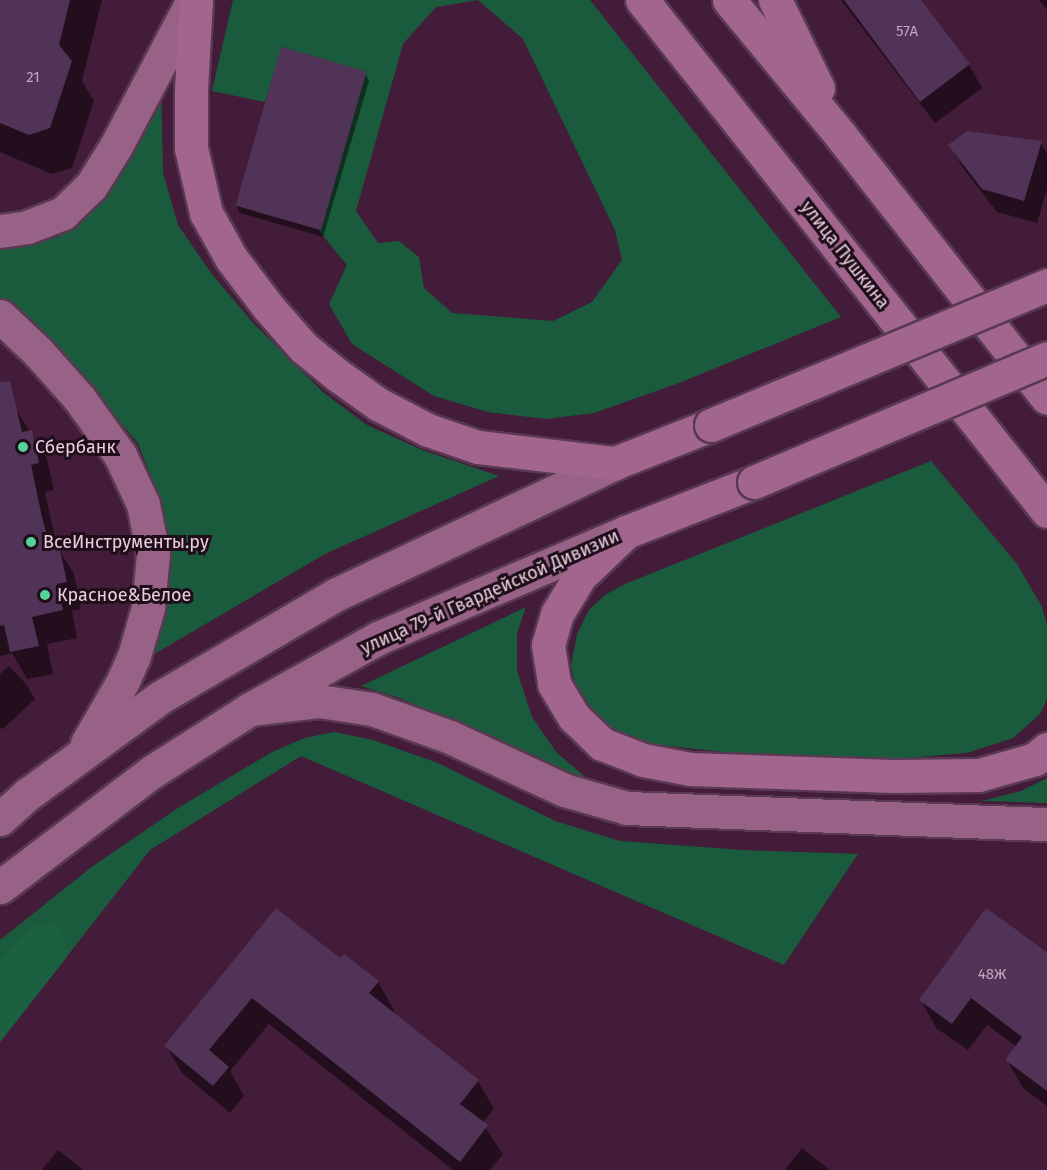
<!DOCTYPE html>
<html>
<head>
<meta charset="utf-8">
<style>
	body { margin:0 }
	#map { position:relative; width:1047px; height:1170px; overflow:hidden; background:#421c38; font-family:"Fira Sans",sans-serif }
	div>[style] { position:absolute }
	[style*='--x'] { left:calc(var(--x)*1px); top:calc(var(--y)*1px); width:calc(var(--w)*1px); rotate:calc(var(--a)*1deg) }
	.green>* { inset:0; background:#1a5b3d }
	.forest>* { inset:0; background:#1b6141 }
	.shadow>* { inset:0; background:#0007 }
	.building>* { inset:0; background:#503357; transform-origin:0 0 }
	.roads { filter:drop-shadow(2px 0 #593951) drop-shadow(-2px 0 #593951) drop-shadow(0 2px #593951) drop-shadow(0 -2px #593951) }
	.secondary>* { height:33px; margin:-16.5px; padding:0 16.5px; transform-origin:16.5px; border-radius:16.5px; background:#976286 }
	.primary>* { height:33px; margin:-16.5px; padding:0 16.5px; transform-origin:16.5px; border-radius:16.5px; background:#a2658e }
	.bridges { filter:drop-shadow(2px 0 #593951) drop-shadow(-2px 0 #593951) drop-shadow(0 2px #593951) drop-shadow(0 -2px #593951) }
	.primary-bridge>* { height:33px; margin:-16.5px; padding:0 16.5px; transform-origin:16.5px; border-radius:16.5px; background:#a2658e }
	.dots>* { width:16px; height:16px; translate:-50% -50%; box-sizing:border-box; border:3px solid #1f0e1a; border-radius:50% }
	span { translate:-50% -50%; white-space:nowrap; text-align:center; line-height:1.15; -webkit-text-stroke:6px #1f0e1a; paint-order:stroke }
	.number-label { font-size:15px; color:#c2a7bc }
	.number-label span { -webkit-text-stroke-width:0 }
	.street-label { font-size:18px; color:#e8cede }
	.poi-label { font-size:18px; color:#e8cede }
	.left { translate:0 -50%; text-align:left }
</style>
</head>
<body>
<div id="map">
	<div class="green">
		<div style="clip-path:polygon(evenodd,233px 0,590px 0,841px 317px,679px 383px,594px 413px,546px 419px,488px 412px,434px 396px,352px 344px,329px 304px,347px 265px,319px 231px,366px 72px,282px 47px,265px 102px,212px 91px,233px 0,478px 0,523px 39px,615px 230px,622px 260px,592px 302px,553px 321px,452px 313px,424px 288px,419px 257px,399px 241px,378px 243px,356px 211px,403px 44px,436px 7px,478px 0)"></div>
		<div style="clip-path:polygon(161px 83px,163px 173px,178px 225px,211px 273px,253px 323px,324px 393px,367px 425px,422px 450px,499px 476px,325px 554px,151px 656px,161px 623px,168px 558px,160px 499px,138px 443px,60px 353px,0 299px,0 250px,21px 247px,58px 237px,90px 212px,112px 182px)"></div>
		<div style="clip-path:polygon(931px 461px,1017px 564px,1042px 607px,1047px 625px,1047px 699px,1040px 714px,1013px 738px,967px 753px,894px 759px,741px 754px,660px 745px,610px 734px,579px 704px,571px 665px,577px 634px,589px 610px,605px 595px,625px 584px)"></div>
		<div style="clip-path:polygon(526px 607px,517px 633px,517px 671px,532px 717px,557px 753px,597px 787px,400px 698px,361px 686px)"></div>
		<div style="clip-path:polygon(334px 732px,373px 740px,438px 763px,555px 821px,620px 841px,743px 850px,858px 854px,784px 965px,301px 756px,150px 850px,0 1042px,0 940px,93px 866px,178px 808px,272px 752px,305px 738px)"></div>
		<div style="clip-path:polygon(1047px 778px,1047px 803px,982px 801px,1021px 791px)"></div>
	</div>
	<div class="forest">
		<div style="clip-path:polygon(54px 923px,64px 933px,67px 957px,0 1042px,0 961px,31px 927px)"></div>
	</div>
	<div class="shadow">
		<div style="clip-path:polygon(0 0,102px 0,82px 81px,94px 101px,72px 168px,52px 174px,0 152px)"></div>
		<div style="clip-path:polygon(841px 0,919px 0,969px 65px,982px 88px,935px 123px)"></div>
		<div style="clip-path:polygon(1039px 0,1047px 0,1047px 10px)"></div>
		<div style="clip-path:polygon(365px 73px,369px 81px,323px 237px,240px 213px,236px 205px)"></div>
		<div style="clip-path:polygon(1041px 143px,1047px 154px,1047px 189px,1037px 223px,997px 212px,963px 168px,950px 145px)"></div>
		<div style="clip-path:polygon(15px 408px,47px 459px,54px 490px,45px 492px,57px 547px,74px 574px,81px 609px,72px 611px,77px 638px,47px 644px,53px 674px,27px 679px,12px 653px,0 656px,0 411px)"></div>
		<div style="clip-path:polygon(9px 666px,26px 684px,35px 699px,3px 729px,0 728px,0 674px)"></div>
		<div style="clip-path:polygon(277px 910px,340px 961px,378px 982px,394px 1010px,391px 1013px,478px 1081px,494px 1109px,482px 1123px,503px 1154px,490px 1170px,453px 1170px,269px 1024px,230px 1071px,244px 1096px,230px 1113px,182px 1073px,166px 1046px)"></div>
		<div style="clip-path:polygon(1047px 954px,1047px 1106px,1023px 1088px,1007px 1060px,1017px 1047px,987px 1025px,968px 1050px,936px 1028px,921px 1000px)"></div>
		<div style="clip-path:polygon(802px 1148px,830px 1170px,785px 1170px)"></div>
		<div style="clip-path:polygon(58px 1150px,84px 1170px,42px 1170px)"></div>
	</div>
	<div class="building">
		<div style="clip-path:polygon(0 0,70px 0,59px 45px,72px 61px,50px 128px,29px 135px,0 123px)"></div>
		<div style="clip-path:polygon(844px 0,921px 0,970px 64px,920px 102px)"></div>
		<div style="left:281px;top:47px;width:89px;height:165px;rotate:16deg"></div>
		<div style="clip-path:polygon(967px 131px,1042px 141px,1024px 201px,982px 189px,948px 145px)"></div>
		<div style="clip-path:polygon(10px 381px,22px 432px,32px 430px,39px 463px,31px 465px,42px 517px,50px 547px,59px 546px,67px 582px,57px 584px,63px 610px,32px 617px,39px 646px,10px 652px,4px 625px,0 626px,0 382px)"></div>
		<div style="clip-path:polygon(276px 908px,340px 958px,344px 954px,379px 981px,369px 993px,479px 1080px,460px 1104px,488px 1125px,460px 1162px,252px 998px,209px 1050px,229px 1067px,213px 1086px,164px 1046px)"></div>
		<div style="clip-path:polygon(986px 908px,1047px 952px,1047px 1091px,1005px 1060px,1022px 1037px,971px 998px,952px 1024px,919px 1000px)"></div>
	</div>
	<div class="roads">
		<div class="secondary">
			<div style="--x:0;--y:231;--w:27;--a:-8"></div>
			<div style="--x:27;--y:227;--w:39;--a:-21"></div>
			<div style="--x:63;--y:213;--w:39;--a:-44"></div>
			<div style="--x:91;--y:186;--w:47;--a:-58"></div>
			<div style="--x:116;--y:146;--w:165;--a:-62.2"></div>
			<div style="--x:0;--y:316;--w:52;--a:43.5"></div>
			<div style="--x:38;--y:352;--w:62;--a:48.3"></div>
			<div style="--x:79;--y:398;--w:70;--a:54.3"></div>
			<div style="--x:120;--y:455;--w:54;--a:64.9"></div>
			<div style="--x:143;--y:504;--w:51;--a:78.7"></div>
			<div style="--x:153;--y:554;--w:54;--a:95.3"></div>
			<div style="--x:148;--y:608;--w:50;--a:106.3"></div>
			<div style="--x:134;--y:656;--w:27;--a:114"></div>
			<div style="--x:123;--y:681;--w:72;--a:120.1"></div>
			<div style="--x:250;--y:709;--w:69;--a:-6.6"></div>
			<div style="--x:319;--y:701;--w:54;--a:8.6"></div>
			<div style="--x:372;--y:709;--w:83;--a:19.7"></div>
			<div style="--x:450;--y:737;--w:126;--a:24.9"></div>
			<div style="--x:564;--y:790;--w:66;--a:15.9"></div>
			<div style="--x:627;--y:808;--w:420;--a:2.2"></div>
			<div style="--x:0;--y:819;--w:38;--a:-42"></div>
			<div style="--x:28;--y:794;--w:162;--a:-36.2"></div>
			<div style="--x:159;--y:698;--w:206;--a:-30.3"></div>
			<div style="--x:337;--y:594;--w:307;--a:-25.2"></div>
			<div style="--x:0;--y:887;--w:192;--a:-37.2"></div>
			<div style="--x:153;--y:771;--w:115;--a:-32.6"></div>
			<div style="--x:250;--y:709;--w:146;--a:-29"></div>
			<div style="--x:378;--y:638;--w:267;--a:-23.1"></div>
		</div>
		<div class="primary">
			<div style="--x:196;--y:0;--w:89;--a:93.2"></div>
			<div style="--x:191;--y:89;--w:59;--a:90"></div>
			<div style="--x:191;--y:148;--w:67;--a:77"></div>
			<div style="--x:206;--y:213;--w:51;--a:60.9"></div>
			<div style="--x:231;--y:258;--w:63;--a:52.8"></div>
			<div style="--x:269;--y:308;--w:52;--a:48.9"></div>
			<div style="--x:303;--y:347;--w:43;--a:39.3"></div>
			<div style="--x:336;--y:374;--w:52;--a:35.5"></div>
			<div style="--x:378;--y:404;--w:56;--a:27.5"></div>
			<div style="--x:428;--y:430;--w:53;--a:18.8"></div>
			<div style="--x:478;--y:447;--w:138;--a:6.7"></div>
			<div style="--x:615;--y:463;--w:103;--a:-21.6"></div>
			<div style="--x:642;--y:0;--w:652;--a:51.6"></div>
			<div style="--x:729;--y:0;--w:176;--a:50.5"></div>
			<div style="--x:841;--y:136;--w:333;--a:51.8"></div>
			<div style="--x:775;--y:0;--w:98;--a:64"></div>
			<div style="--x:754;--y:482;--w:137;--a:158.7"></div>
			<div style="--x:626;--y:532;--w:64;--a:136.3"></div>
			<div style="--x:580;--y:576;--w:44;--a:121.2"></div>
			<div style="--x:557;--y:614;--w:32;--a:106"></div>
			<div style="--x:548;--y:645;--w:39;--a:81"></div>
			<div style="--x:554;--y:684;--w:39;--a:59"></div>
			<div style="--x:574;--y:717;--w:39;--a:44"></div>
			<div style="--x:602;--y:744;--w:44;--a:21.3"></div>
			<div style="--x:643;--y:760;--w:48;--a:10.8"></div>
			<div style="--x:690;--y:769;--w:203;--a:2"></div>
			<div style="--x:893;--y:776;--w:86;--a:-0.7"></div>
			<div style="--x:979;--y:775;--w:58;--a:-15.9"></div>
			<div style="--x:1035;--y:759;--w:16;--a:-40"></div>
		</div>
	</div>
	<div class="bridges">
		<div class="primary-bridge">
			<div style="--x:711;--y:425;--w:364;--a:-22.6"></div>
			<div style="--x:754;--y:482;--w:318;--a:-22.9"></div>
		</div>
	</div>
	<div class="dots">
		<div style="left:23px;top:447px;background:#53d396"></div>
		<div style="left:31px;top:542px;background:#53d396"></div>
		<div style="left:45px;top:595px;background:#53d396"></div>
	</div>
	<div class="number-label">
		<span style="left:907px;top:32px">57А</span>
		<span style="left:33px;top:78px">21</span>
		<span style="left:992px;top:975px">48Ж</span>
	</div>
	<div class="street-label">
		<span style="left:845px;top:255px;rotate:52deg">улица Пушкина</span>
		<span style="left:490px;top:592px;rotate:-24deg">улица 79-й Гвардейской Дивизии</span>
	</div>
	<div class="poi-label">
		<span class="left" style="left:35px;top:447px">Сбербанк</span>
		<span class="left" style="left:43px;top:542px">ВсеИнструменты.ру</span>
		<span class="left" style="left:57px;top:595px">Красное&amp;Белое</span>
	</div>
</div>
</body>
</html>
